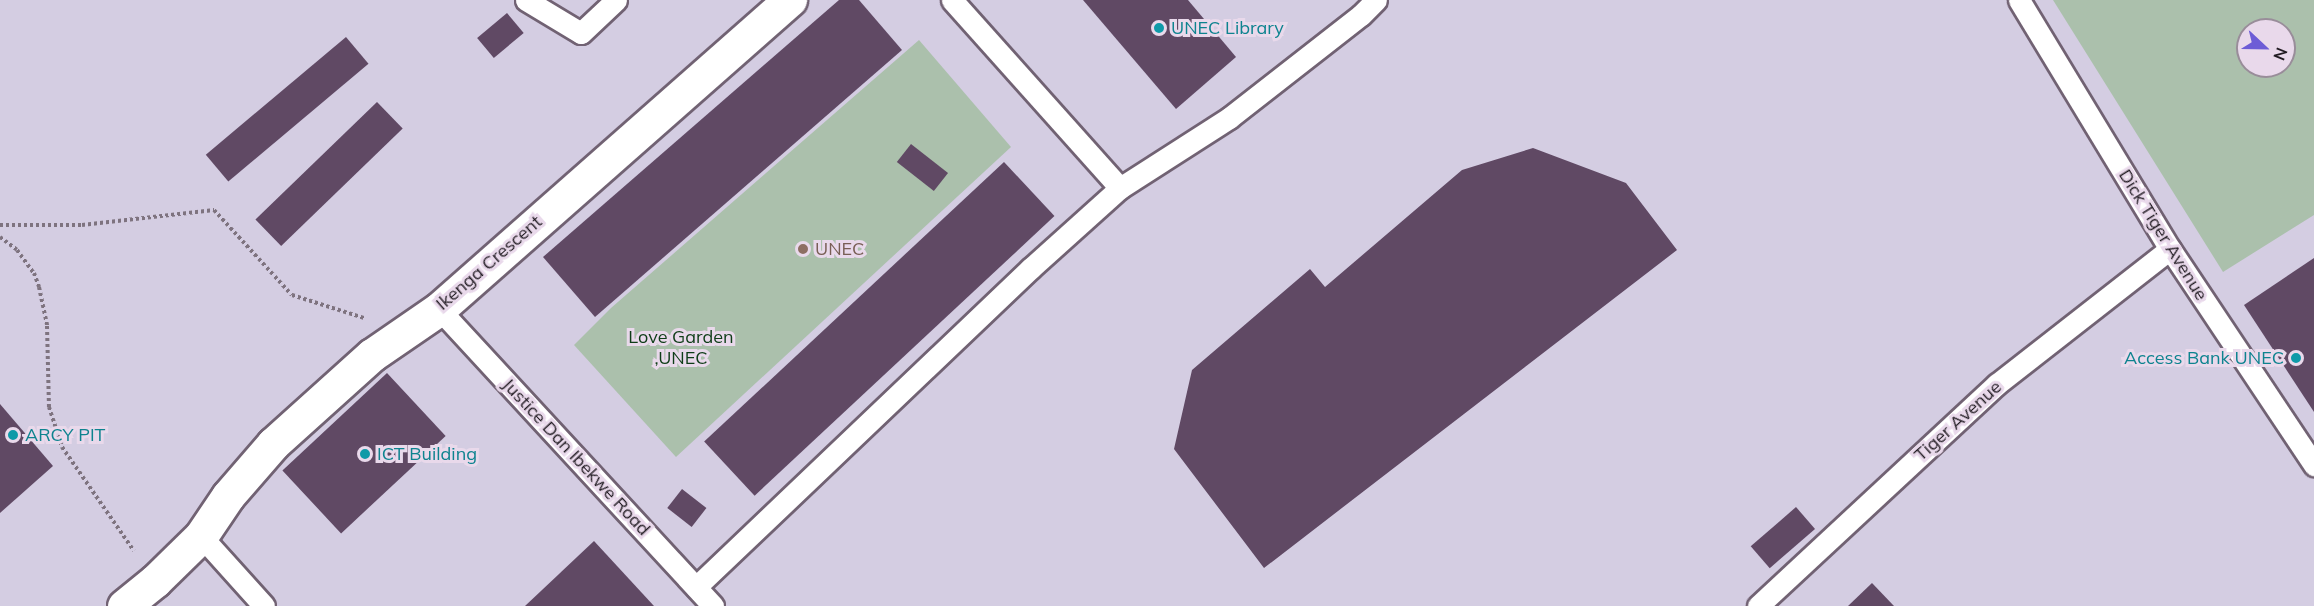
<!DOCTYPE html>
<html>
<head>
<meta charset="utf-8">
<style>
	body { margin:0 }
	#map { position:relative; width:2314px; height:606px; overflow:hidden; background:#e9d9eb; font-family:Mulish,sans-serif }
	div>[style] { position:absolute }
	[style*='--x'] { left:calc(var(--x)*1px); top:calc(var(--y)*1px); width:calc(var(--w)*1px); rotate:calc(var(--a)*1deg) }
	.education>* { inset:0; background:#d4cde2 }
	.green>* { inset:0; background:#abc0ac }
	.building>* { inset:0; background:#604964; transform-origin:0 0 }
	.path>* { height:4px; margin-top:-2px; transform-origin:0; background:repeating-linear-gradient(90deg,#7e737f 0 3px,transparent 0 6px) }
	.roads { filter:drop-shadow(2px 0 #716273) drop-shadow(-2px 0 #716273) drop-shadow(0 2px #716273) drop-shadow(0 -2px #716273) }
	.lane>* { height:21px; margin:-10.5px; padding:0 10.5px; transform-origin:10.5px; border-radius:10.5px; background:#fff }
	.street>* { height:33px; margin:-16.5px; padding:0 16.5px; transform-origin:16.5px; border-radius:16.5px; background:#fff }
	.dots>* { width:16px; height:16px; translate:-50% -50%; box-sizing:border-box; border:3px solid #e9d9eb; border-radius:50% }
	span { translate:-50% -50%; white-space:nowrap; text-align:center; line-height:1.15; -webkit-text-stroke:6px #e9d9eb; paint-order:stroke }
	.culture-label { font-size:18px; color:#0d838f }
	.left { translate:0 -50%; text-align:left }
	.right { translate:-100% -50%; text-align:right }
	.street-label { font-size:18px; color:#201a21 }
	.education-label { font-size:18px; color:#785e54 }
	.park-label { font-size:18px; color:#0e3d17 }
	.north { position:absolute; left:2236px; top:18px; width:60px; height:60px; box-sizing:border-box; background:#e9d9eb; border:2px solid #998d9a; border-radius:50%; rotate:112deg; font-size:16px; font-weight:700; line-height:24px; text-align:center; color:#201a21 }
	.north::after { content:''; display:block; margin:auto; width:21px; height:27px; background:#6d5cd6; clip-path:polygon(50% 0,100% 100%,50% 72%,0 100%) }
</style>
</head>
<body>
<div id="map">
	<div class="education">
		<div style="clip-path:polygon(evenodd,0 0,2314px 0,2314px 606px,0 606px,0 0,2248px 30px,2284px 30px,2284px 66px,2248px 66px,2248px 30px)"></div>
	</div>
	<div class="green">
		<div style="clip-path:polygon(evenodd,2053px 0,2314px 0,2314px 215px,2223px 272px,2053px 0,2248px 30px,2284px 30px,2284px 66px,2248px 66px,2248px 30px)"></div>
		<div style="clip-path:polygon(919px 40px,1011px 147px,676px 457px,574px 345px,611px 308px)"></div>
	</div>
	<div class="building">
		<div style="clip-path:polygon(839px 0,859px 0,902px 50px,595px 317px,543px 257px)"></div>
		<div style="clip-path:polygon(1083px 0,1188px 0,1236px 57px,1176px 109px)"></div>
		<div style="left:507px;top:13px;width:26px;height:39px;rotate:50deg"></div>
		<div style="left:346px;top:37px;width:35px;height:183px;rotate:50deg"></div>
		<div style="left:377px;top:102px;width:37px;height:169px;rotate:46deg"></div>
		<div style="left:911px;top:144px;width:47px;height:23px;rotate:38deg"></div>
		<div style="clip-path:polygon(1533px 148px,1626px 183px,1677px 250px,1264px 568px,1174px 449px,1192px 370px,1310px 269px,1325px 287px,1462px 170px)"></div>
		<div style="left:1004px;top:162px;width:74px;height:410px;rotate:47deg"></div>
		<div style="clip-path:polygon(2314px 258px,2314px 412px,2244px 305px)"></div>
		<div style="left:387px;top:373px;width:86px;height:143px;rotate:47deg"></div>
		<div style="clip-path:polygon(0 404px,53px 466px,0 513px)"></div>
		<div style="left:682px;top:489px;width:31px;height:24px;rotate:38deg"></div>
		<div style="left:1796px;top:507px;width:29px;height:60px;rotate:49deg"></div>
		<div style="clip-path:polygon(594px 541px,654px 606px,525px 606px)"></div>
		<div style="clip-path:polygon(1872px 583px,1894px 606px,1848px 606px)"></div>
	</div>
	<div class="path">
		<div style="--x:0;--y:225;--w:82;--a:0"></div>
		<div style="--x:82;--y:225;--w:133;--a:-6.5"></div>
		<div style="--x:214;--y:210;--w:115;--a:47.5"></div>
		<div style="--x:292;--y:295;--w:76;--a:17.7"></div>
		<div style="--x:0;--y:237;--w:21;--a:37"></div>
		<div style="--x:17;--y:250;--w:29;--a:54"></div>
		<div style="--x:34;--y:273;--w:15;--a:70"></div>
		<div style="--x:39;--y:287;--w:40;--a:78"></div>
		<div style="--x:47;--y:326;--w:81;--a:88.6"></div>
		<div style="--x:49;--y:407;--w:42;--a:72"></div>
		<div style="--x:62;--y:447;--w:126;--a:55.3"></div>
	</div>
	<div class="roads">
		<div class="lane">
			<div style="--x:526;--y:0;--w:64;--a:31"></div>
			<div style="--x:581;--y:33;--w:48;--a:-43.3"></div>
			<div style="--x:952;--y:0;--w:252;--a:48.2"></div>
			<div style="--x:2019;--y:0;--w:291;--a:58.8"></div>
			<div style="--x:2170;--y:249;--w:260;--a:56.3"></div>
			<div style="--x:439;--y:309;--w:404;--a:47.3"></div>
			<div style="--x:201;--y:536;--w:94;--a:48"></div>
			<div style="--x:696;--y:587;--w:463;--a:-43.6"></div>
			<div style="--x:1031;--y:268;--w:120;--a:-42"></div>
			<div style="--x:1120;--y:188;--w:130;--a:-32.7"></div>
			<div style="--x:1229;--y:118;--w:167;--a:-38"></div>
			<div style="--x:1361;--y:15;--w:21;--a:-45"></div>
			<div style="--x:1758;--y:606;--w:326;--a:-42.9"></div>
			<div style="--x:1997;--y:384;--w:219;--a:-38"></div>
		</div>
		<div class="street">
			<div style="--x:124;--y:606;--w:40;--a:-39"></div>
			<div style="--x:155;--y:581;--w:64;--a:-44.4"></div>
			<div style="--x:201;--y:536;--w:48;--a:-56"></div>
			<div style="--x:228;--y:496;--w:69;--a:-49.1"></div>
			<div style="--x:273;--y:444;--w:133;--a:-42"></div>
			<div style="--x:372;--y:355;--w:81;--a:-34.5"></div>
			<div style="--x:439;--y:309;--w:468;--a:-41.4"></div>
		</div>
	</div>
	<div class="dots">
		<div style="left:1159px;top:28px;background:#0f9aa8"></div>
		<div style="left:803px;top:249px;background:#8d6e63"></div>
		<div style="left:2296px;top:358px;background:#0f9aa8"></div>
		<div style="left:13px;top:435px;background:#0f9aa8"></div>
		<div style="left:365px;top:454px;background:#0f9aa8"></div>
	</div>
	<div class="culture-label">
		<span class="left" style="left:1171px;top:28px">UNEC Library</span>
		<span class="right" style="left:2284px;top:358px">Access Bank UNEC</span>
		<span class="left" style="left:25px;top:435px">ARCY PIT</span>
		<span class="left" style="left:377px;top:454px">ICT Building</span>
	</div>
	<div class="street-label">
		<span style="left:2163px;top:235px;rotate:58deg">Dick Tiger Avenue</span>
		<span style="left:489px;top:263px;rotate:-41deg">Ikenga Crescent</span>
		<span style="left:1958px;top:421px;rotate:-42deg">Tiger Avenue</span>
		<span style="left:576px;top:457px;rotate:47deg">Justice Dan Ibekwe Road</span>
	</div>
	<div class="education-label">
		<span class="left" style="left:815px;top:249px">UNEC</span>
	</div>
	<div class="park-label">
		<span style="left:681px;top:348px">Love Garden<br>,UNEC</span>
	</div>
	<div class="north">N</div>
</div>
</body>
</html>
